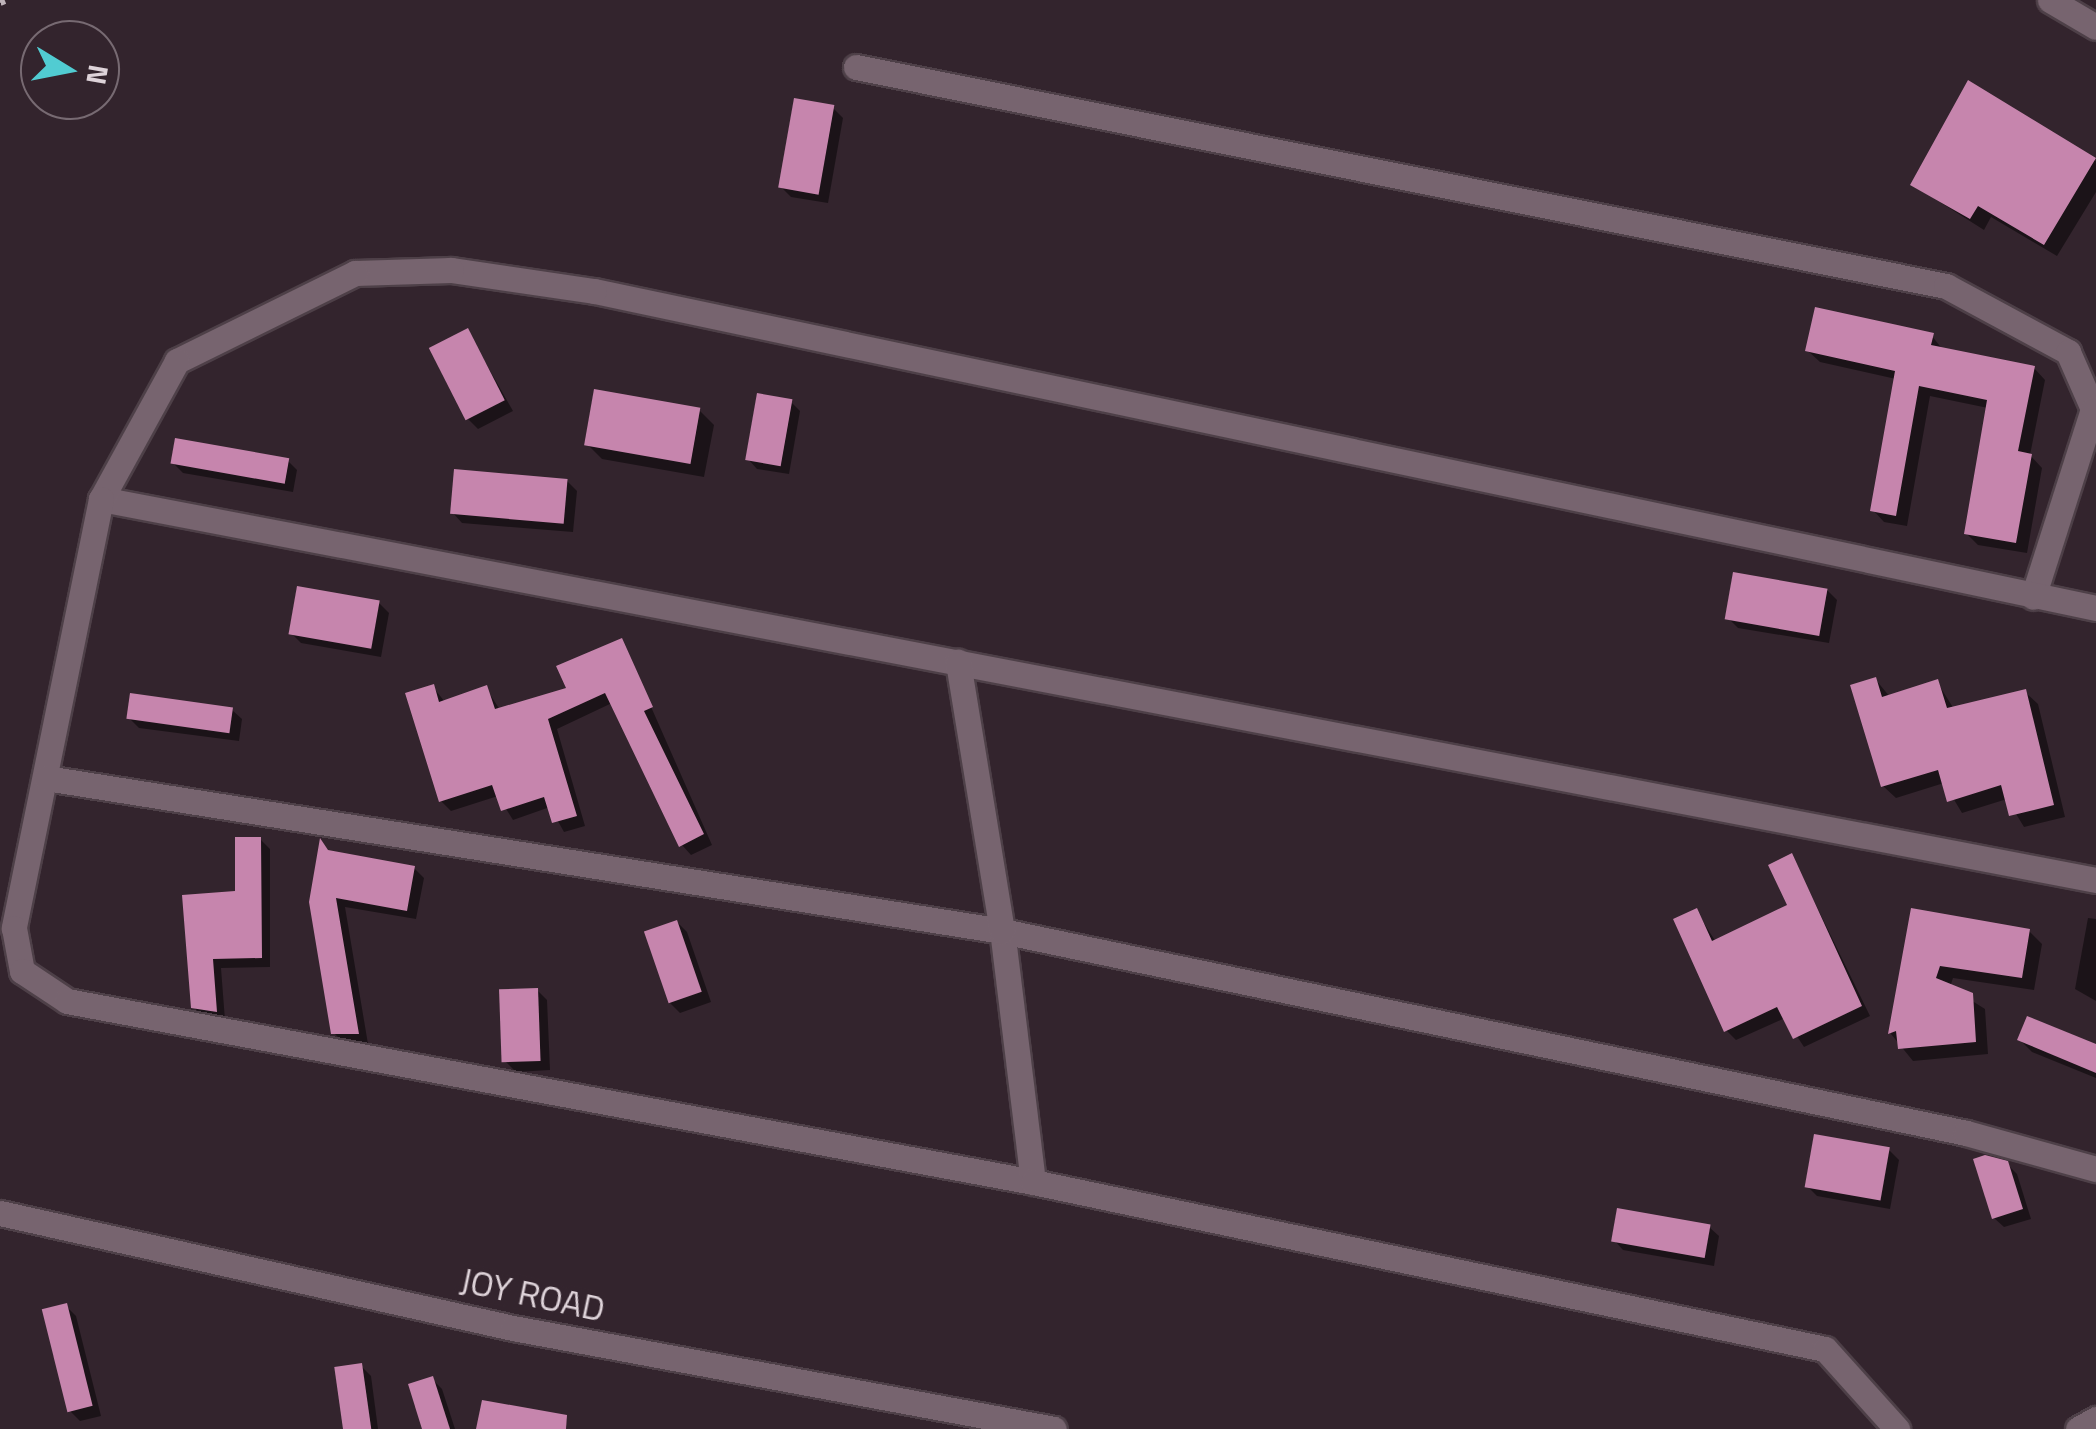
<!DOCTYPE html>
<html>
<head>
<meta charset="utf-8">
<style>
	body { margin:0 }
	#map { position:relative; width:2096px; height:1429px; overflow:hidden; background:#33242d; font-family:"Titillium Web",sans-serif }
	div>[style] { position:absolute }
	[style*='--x'] { left:calc(var(--x)*1px); top:calc(var(--y)*1px); width:calc(var(--w)*1px); rotate:calc(var(--a)*1deg) }
	.shadow>* { inset:0; background:#0007 }
	.building>* { inset:0; background:#c685ad; transform-origin:0 0 }
	.roads { filter:drop-shadow(2px 0 #4e4048) drop-shadow(-2px 0 #4e4048) drop-shadow(0 2px #4e4048) drop-shadow(0 -2px #4e4048) }
	.minor>* { height:25px; margin:-12.5px; padding:0 12.5px; transform-origin:12.5px; border-radius:12.5px; background:#77646f }
	.tertiary>* { height:25px; margin:-12.5px; padding:0 12.5px; transform-origin:12.5px; border-radius:12.5px; background:#77646f }
	.secondary>* { height:25px; margin:-12.5px; padding:0 12.5px; transform-origin:12.5px; border-radius:12.5px; background:#77646f }
	.rail>* { height:8px; margin-top:-4px; transform-origin:0; background:repeating-linear-gradient(90deg,#bfb3b9 0 12px,transparent 0 24px) }
	span { translate:-50% -50%; white-space:nowrap; text-align:center; line-height:1.15; -webkit-text-stroke:10px #33242d; paint-order:stroke }
	.street-label { font-size:35px; color:#ded3d9 }
	.north { position:absolute; left:20px; top:20px; width:100px; height:100px; box-sizing:border-box; background:#33242d; border:2px solid #776a72; border-radius:50%; rotate:100deg; font-size:28px; font-weight:700; line-height:40px; text-align:center; color:#ded3d9 }
	.north::after { content:''; display:block; margin:auto; width:35px; height:45px; background:#51ccd2; clip-path:polygon(50% 0,100% 100%,50% 72%,0 100%) }
</style>
</head>
<body>
<div id="map">
	<div class="shadow">
		<div style="clip-path:polygon(1969px 84px,2096px 161px,2096px 192px,2057px 256px,1991px 217px,1984px 230px,1913px 185px)"></div>
		<div style="clip-path:polygon(833px 108px,843px 118px,828px 203px,791px 197px,781px 187px)"></div>
		<div style="clip-path:polygon(468px 332px,513px 411px,478px 429px,468px 419px)"></div>
		<div style="clip-path:polygon(1932px 336px,1943px 350px,2034px 368px,2045px 380px,2030px 455px,2042px 468px,2027px 553px,1978px 545px,1966px 533px,1988px 408px,1930px 396px,1907px 526px,1884px 522px,1873px 510px,1896px 379px,1820px 362px,1808px 351px)"></div>
		<div style="clip-path:polygon(790px 401px,800px 411px,789px 474px,757px 469px,748px 459px)"></div>
		<div style="clip-path:polygon(698px 409px,714px 425px,704px 477px,602px 459px,587px 444px)"></div>
		<div style="clip-path:polygon(287px 460px,297px 470px,293px 492px,183px 473px,173px 463px)"></div>
		<div style="clip-path:polygon(567px 481px,577px 491px,573px 532px,462px 523px,453px 513px)"></div>
		<div style="clip-path:polygon(1827px 590px,1837px 600px,1829px 643px,1738px 628px,1728px 618px)"></div>
		<div style="clip-path:polygon(379px 603px,389px 613px,381px 657px,301px 643px,291px 633px)"></div>
		<div style="clip-path:polygon(622px 641px,712px 845px,691px 855px,682px 845px,612px 703px,557px 729px,585px 826px,564px 832px,550px 807px,513px 820px,498px 796px,451px 811px,441px 801px,433px 687px,445px 702px,486px 688px,500px 710px,570px 690px)"></div>
		<div style="clip-path:polygon(1876px 680px,1890px 697px,1937px 682px,1954px 709px,2025px 692px,2038px 704px,2065px 817px,2024px 827px,2007px 799px,1962px 813px,1944px 783px,1896px 798px,1883px 786px)"></div>
		<div style="clip-path:polygon(232px 710px,242px 719px,239px 741px,139px 728px,129px 718px)"></div>
		<div style="clip-path:polygon(260px 839px,270px 849px,270px 967px,221px 968px,225px 1020px,203px 1017px,193px 1006px)"></div>
		<div style="clip-path:polygon(331px 853px,414px 868px,424px 878px,416px 919px,345px 907px,368px 1044px,344px 1043px,334px 1033px)"></div>
		<div style="clip-path:polygon(1792px 856px,1870px 1016px,1804px 1047px,1785px 1018px,1736px 1040px,1726px 1030px,1696px 911px,1716px 942px,1790px 907px)"></div>
		<div style="clip-path:polygon(1913px 911px,2029px 931px,2042px 944px,2034px 990px,1953px 978px,1950px 987px,1985px 1009px,1988px 1054px,1913px 1061px,1891px 1034px)"></div>
		<div style="clip-path:polygon(2088px 918px,2096px 919px,2096px 1001px,2075px 989px)"></div>
		<div style="clip-path:polygon(677px 922px,687px 932px,711px 1002px,680px 1013px,670px 1003px)"></div>
		<div style="clip-path:polygon(537px 990px,547px 1000px,550px 1070px,516px 1072px,506px 1062px)"></div>
		<div style="clip-path:polygon(2020px 1040px,2096px 1047px,2096px 1078px,2032px 1052px)"></div>
		<div style="clip-path:polygon(1889px 1150px,1899px 1160px,1890px 1209px,1817px 1196px,1807px 1186px)"></div>
		<div style="clip-path:polygon(2007px 1164px,2017px 1174px,2031px 1219px,2004px 1227px,1994px 1218px)"></div>
		<div style="clip-path:polygon(1709px 1227px,1719px 1236px,1714px 1266px,1623px 1250px,1614px 1240px)"></div>
		<div style="clip-path:polygon(66px 1306px,76px 1316px,101px 1416px,80px 1421px,70px 1411px)"></div>
		<div style="clip-path:polygon(361px 1366px,371px 1376px,378px 1429px,345px 1429px)"></div>
		<div style="clip-path:polygon(432px 1379px,442px 1389px,455px 1429px,425px 1429px)"></div>
	</div>
	<div class="building">
		<div style="clip-path:polygon(1968px 80px,2096px 158px,2044px 245px,1978px 206px,1970px 219px,1910px 185px)"></div>
		<div style="left:794px;top:98px;width:41px;height:91px;rotate:10deg"></div>
		<div style="clip-path:polygon(1815px 307px,1934px 333px,1931px 345px,2035px 366px,2018px 451px,2032px 454px,2016px 543px,1964px 534px,1987px 400px,1919px 386px,1896px 516px,1870px 511px,1895px 371px,1805px 351px)"></div>
		<div style="left:468px;top:328px;width:81px;height:44px;rotate:63deg"></div>
		<div style="left:594px;top:389px;width:108px;height:57px;rotate:10deg"></div>
		<div style="left:757px;top:393px;width:36px;height:68px;rotate:10deg"></div>
		<div style="left:175px;top:438px;width:116px;height:26px;rotate:10deg"></div>
		<div style="left:454px;top:469px;width:114px;height:45px;rotate:5deg"></div>
		<div style="left:1733px;top:572px;width:96px;height:48px;rotate:10deg"></div>
		<div style="left:297px;top:586px;width:84px;height:49px;rotate:10deg"></div>
		<div style="clip-path:polygon(622px 638px,653px 707px,644px 711px,704px 834px,679px 847px,605px 693px,548px 719px,577px 816px,552px 823px,544px 797px,501px 811px,492px 785px,439px 802px,405px 693px,434px 684px,439px 702px,487px 685px,495px 709px,566px 688px,556px 666px)"></div>
		<div style="clip-path:polygon(1876px 677px,1882px 697px,1938px 679px,1947px 708px,2026px 689px,2054px 805px,2009px 816px,2001px 785px,1947px 802px,1938px 770px,1881px 787px,1850px 685px)"></div>
		<div style="left:130px;top:693px;width:104px;height:26px;rotate:8deg"></div>
		<div style="clip-path:polygon(235px 837px,261px 837px,262px 958px,213px 959px,217px 1012px,191px 1008px,182px 895px,235px 891px)"></div>
		<div style="clip-path:polygon(320px 838px,328px 850px,415px 866px,407px 911px,336px 898px,359px 1034px,331px 1034px,309px 902px)"></div>
		<div style="clip-path:polygon(1792px 853px,1862px 1006px,1793px 1039px,1777px 1007px,1724px 1032px,1673px 919px,1697px 908px,1712px 941px,1787px 905px,1768px 865px)"></div>
		<div style="clip-path:polygon(1911px 908px,2030px 929px,2022px 978px,1940px 966px,1936px 978px,1973px 993px,1976px 1042px,1898px 1049px,1896px 1031px,1888px 1034px)"></div>
		<div style="left:677px;top:920px;width:76px;height:35px;rotate:71deg"></div>
		<div style="left:538px;top:988px;width:73px;height:39px;rotate:88deg"></div>
		<div style="clip-path:polygon(2027px 1016px,2096px 1044px,2096px 1073px,2017px 1040px)"></div>
		<div style="left:1814px;top:1134px;width:77px;height:54px;rotate:10deg"></div>
		<div style="clip-path:polygon(1985px 1155px,2008px 1161px,2023px 1209px,1992px 1219px,1973px 1159px)"></div>
		<div style="left:1617px;top:1208px;width:95px;height:34px;rotate:10deg"></div>
		<div style="left:67px;top:1303px;width:106px;height:26px;rotate:76deg"></div>
		<div style="left:362px;top:1363px;width:67px;height:28px;rotate:82deg"></div>
		<div style="clip-path:polygon(433px 1376px,450px 1429px,422px 1429px,408px 1384px)"></div>
		<div style="clip-path:polygon(482px 1400px,567px 1415px,566px 1429px,476px 1429px)"></div>
	</div>
	<div class="roads">
		<div class="minor">
			<div style="--x:856;--y:67;--w:1112;--a:11.36"></div>
			<div style="--x:1946;--y:286;--w:139;--a:28.4"></div>
			<div style="--x:2068;--y:352;--w:62;--a:66.3"></div>
			<div style="--x:2093;--y:409;--w:197;--a:107.7"></div>
			<div style="--x:101;--y:499;--w:2031;--a:10.81"></div>
			<div style="--x:2096;--y:608;--w:1535;--a:-168.08"></div>
			<div style="--x:594;--y:291;--w:145;--a:-171.6"></div>
			<div style="--x:451;--y:270;--w:96;--a:178.2"></div>
			<div style="--x:355;--y:273;--w:199;--a:153.7"></div>
			<div style="--x:177;--y:361;--w:158;--a:118.8"></div>
			<div style="--x:101;--y:499;--w:438;--a:101.5"></div>
			<div style="--x:14;--y:928;--w:44;--a:79.5"></div>
			<div style="--x:22;--y:971;--w:54;--a:33.7"></div>
			<div style="--x:67;--y:1001;--w:983;--a:10.61"></div>
			<div style="--x:1033;--y:1182;--w:253;--a:-97"></div>
			<div style="--x:1002;--y:931;--w:985;--a:11.83"></div>
			<div style="--x:1966;--y:1133;--w:135;--a:15.5"></div>
			<div style="--x:46;--y:778;--w:968;--a:9.09"></div>
			<div style="--x:1002;--y:931;--w:273;--a:-99.3"></div>
			<div style="--x:1033;--y:1182;--w:809;--a:11.91"></div>
			<div style="--x:1825;--y:1349;--w:108;--a:48"></div>
			<div style="--x:0;--y:1213;--w:526;--a:12.64"></div>
			<div style="--x:513;--y:1328;--w:550;--a:10.57"></div>
		</div>
		<div class="tertiary">
			<div style="--x:2050;--y:0;--w:53;--a:30.4"></div>
		</div>
		<div class="secondary">
			<div style="--x:2078;--y:1429;--w:21;--a:-29"></div>
		</div>
	</div>
	<div class="rail">
		<div style="--x:0;--y:2;--w:5;--a:-22"></div>
	</div>
	<div class="street-label">
		<span style="left:533px;top:1294px;rotate:12deg">JOY ROAD</span>
	</div>
	<div class="north">N</div>
</div>
</body>
</html>
